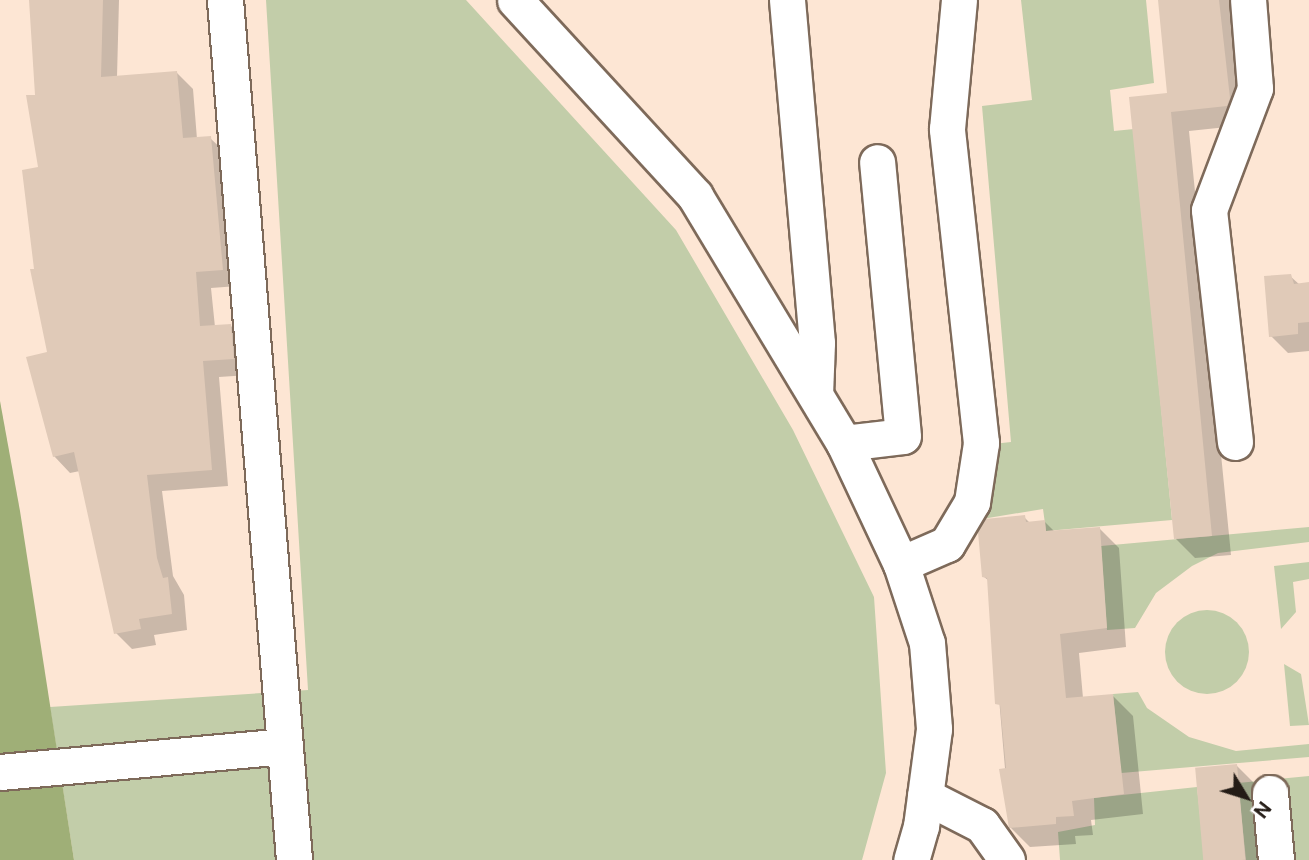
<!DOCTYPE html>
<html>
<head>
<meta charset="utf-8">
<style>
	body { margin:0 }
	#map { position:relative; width:1309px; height:860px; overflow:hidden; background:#fde6d4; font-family:"Public Sans",sans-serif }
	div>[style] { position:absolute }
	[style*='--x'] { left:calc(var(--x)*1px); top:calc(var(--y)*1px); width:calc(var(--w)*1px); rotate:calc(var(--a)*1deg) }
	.green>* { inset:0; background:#c2cda9 }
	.round { border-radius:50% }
	.forest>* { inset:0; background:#9faf77 }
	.shadow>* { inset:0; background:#0003 }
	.building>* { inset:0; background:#e0cab8; transform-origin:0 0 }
	.roads { filter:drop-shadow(2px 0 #7e6a5a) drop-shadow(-2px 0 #7e6a5a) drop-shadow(0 2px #7e6a5a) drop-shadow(0 -2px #7e6a5a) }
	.minor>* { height:35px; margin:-17.5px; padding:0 17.5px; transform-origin:17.5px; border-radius:17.5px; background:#fff }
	span { translate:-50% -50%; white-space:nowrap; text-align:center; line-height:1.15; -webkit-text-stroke:6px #fff; paint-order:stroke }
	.north { position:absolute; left:1211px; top:762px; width:70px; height:70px; -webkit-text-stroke:5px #fff; paint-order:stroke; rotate:128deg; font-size:19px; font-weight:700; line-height:28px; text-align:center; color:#241c16 }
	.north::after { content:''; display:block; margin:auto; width:24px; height:32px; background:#241c16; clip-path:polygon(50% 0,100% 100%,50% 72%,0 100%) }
</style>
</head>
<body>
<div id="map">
	<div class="green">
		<div style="clip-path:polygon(266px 0,466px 0,676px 230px,793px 430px,874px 597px,886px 773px,862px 860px,74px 860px,50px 707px,308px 690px)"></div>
		<div style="clip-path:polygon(1021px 0,1146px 0,1154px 83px,1110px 90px,1114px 131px,1134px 129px,1172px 520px,1046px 531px,1043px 509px,976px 520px,993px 444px,1011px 442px,982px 106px,1032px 100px)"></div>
		<div style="clip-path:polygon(1309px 527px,1309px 542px,1218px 553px,1192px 566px,1156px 593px,1135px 628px,1107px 630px,1101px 546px)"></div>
		<div style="clip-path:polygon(1309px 562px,1309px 579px,1293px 582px,1296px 612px,1281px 629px,1274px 566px)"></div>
		<div class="round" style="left:1165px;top:610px;width:84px;height:84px"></div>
		<div style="clip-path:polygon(1284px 664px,1301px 674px,1309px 725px,1290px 726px)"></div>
		<div style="clip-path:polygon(1138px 692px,1147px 708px,1189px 737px,1236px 751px,1309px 744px,1309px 757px,1121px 773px,1113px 694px)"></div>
		<div style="clip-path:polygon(1309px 776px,1309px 860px,1246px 860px,1238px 783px)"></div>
		<div style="clip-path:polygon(1197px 787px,1205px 860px,1060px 860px,1058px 832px,1095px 825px,1094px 798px)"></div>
	</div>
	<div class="forest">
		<div style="clip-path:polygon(0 401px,20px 511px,74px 860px,0 860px)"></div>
	</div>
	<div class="shadow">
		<div style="clip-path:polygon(30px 0,119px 0,117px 77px,176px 72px,193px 89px,197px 139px,210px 138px,227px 154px,238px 286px,211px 288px,215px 327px,230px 325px,246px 342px,249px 375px,219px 377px,228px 486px,162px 491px,173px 576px,184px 595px,187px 630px,154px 635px,156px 645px,132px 649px,116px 633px,80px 471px,70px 473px,54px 456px,49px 353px,36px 270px,40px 169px)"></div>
		<div style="clip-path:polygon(1159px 0,1241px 0,1246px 125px,1189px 131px,1231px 555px,1195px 558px,1176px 539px,1169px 94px)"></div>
		<div style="clip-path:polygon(1290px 276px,1300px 285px,1309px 284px,1309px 351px,1288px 353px,1271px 336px)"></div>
		<div style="clip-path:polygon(1024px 517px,1030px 523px,1045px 522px,1055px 532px,1099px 528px,1119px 548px,1126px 647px,1079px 653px,1083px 698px,1113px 696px,1133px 716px,1143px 814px,1091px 820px,1093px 835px,1075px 836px,1076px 844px,1030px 847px,1010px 827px,989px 581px,983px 576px)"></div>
		<div style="clip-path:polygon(1236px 765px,1256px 785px,1263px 860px,1207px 860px)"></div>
	</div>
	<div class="building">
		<div style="clip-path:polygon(29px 0,103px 0,101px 77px,177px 71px,183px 138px,211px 136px,223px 270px,196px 272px,200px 326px,231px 324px,234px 359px,203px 361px,212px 470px,147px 475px,157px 558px,163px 578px,168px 577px,172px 614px,139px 619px,141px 629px,114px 634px,74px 452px,53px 457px,26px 357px,47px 352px,30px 269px,34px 269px,22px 170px,38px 167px,26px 95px,35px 95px)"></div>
		<div style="clip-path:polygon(1158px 0,1219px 0,1230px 98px,1227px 106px,1171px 112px,1212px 536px,1174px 539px,1129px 97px,1167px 93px)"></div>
		<div style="clip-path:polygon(1291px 274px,1294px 284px,1309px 282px,1309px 322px,1298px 323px,1298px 334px,1269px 337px,1264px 276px)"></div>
		<div style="clip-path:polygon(1025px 515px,1026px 522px,1045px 520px,1046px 531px,1100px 527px,1107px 628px,1060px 634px,1066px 698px,1113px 694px,1124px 794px,1072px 801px,1074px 816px,1056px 817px,1056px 824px,1009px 828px,999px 769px,1006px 768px,1000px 705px,995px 704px,987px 578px,982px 577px,978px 532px,985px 519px)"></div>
		<div style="left:1237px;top:764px;width:96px;height:42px;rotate:85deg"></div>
	</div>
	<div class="roads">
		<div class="minor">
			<div style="--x:225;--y:0;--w:863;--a:85.41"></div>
			<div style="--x:515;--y:0;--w:266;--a:47.4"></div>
			<div style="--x:695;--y:196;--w:288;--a:58.9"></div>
			<div style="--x:844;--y:443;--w:134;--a:64.8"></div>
			<div style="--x:901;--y:564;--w:83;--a:71.8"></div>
			<div style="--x:927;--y:643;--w:86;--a:85.3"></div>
			<div style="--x:934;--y:729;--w:98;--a:97.6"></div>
			<div style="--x:921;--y:826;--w:35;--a:106"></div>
			<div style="--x:787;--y:0;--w:344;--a:85"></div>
			<div style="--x:817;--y:343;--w:51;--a:92.2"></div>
			<div style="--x:1235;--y:442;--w:233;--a:-96.4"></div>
			<div style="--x:1209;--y:210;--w:130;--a:-69.3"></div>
			<div style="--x:1255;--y:88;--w:88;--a:-94.5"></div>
			<div style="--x:844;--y:443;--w:59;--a:-6.8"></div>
			<div style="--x:903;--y:436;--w:275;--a:-95.4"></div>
			<div style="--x:901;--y:564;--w:50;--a:-23.5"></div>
			<div style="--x:947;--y:544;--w:49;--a:-59.2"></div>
			<div style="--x:972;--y:502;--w:60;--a:-81.3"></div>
			<div style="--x:981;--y:443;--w:316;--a:-96.2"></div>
			<div style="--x:947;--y:129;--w:130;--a:-84.7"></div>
			<div style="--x:0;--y:772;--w:286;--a:-5.2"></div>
			<div style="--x:1270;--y:793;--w:67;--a:84.9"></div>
			<div style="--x:925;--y:796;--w:64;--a:27"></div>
			<div style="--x:982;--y:825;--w:43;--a:54.5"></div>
		</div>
	</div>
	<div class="north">N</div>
</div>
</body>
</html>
